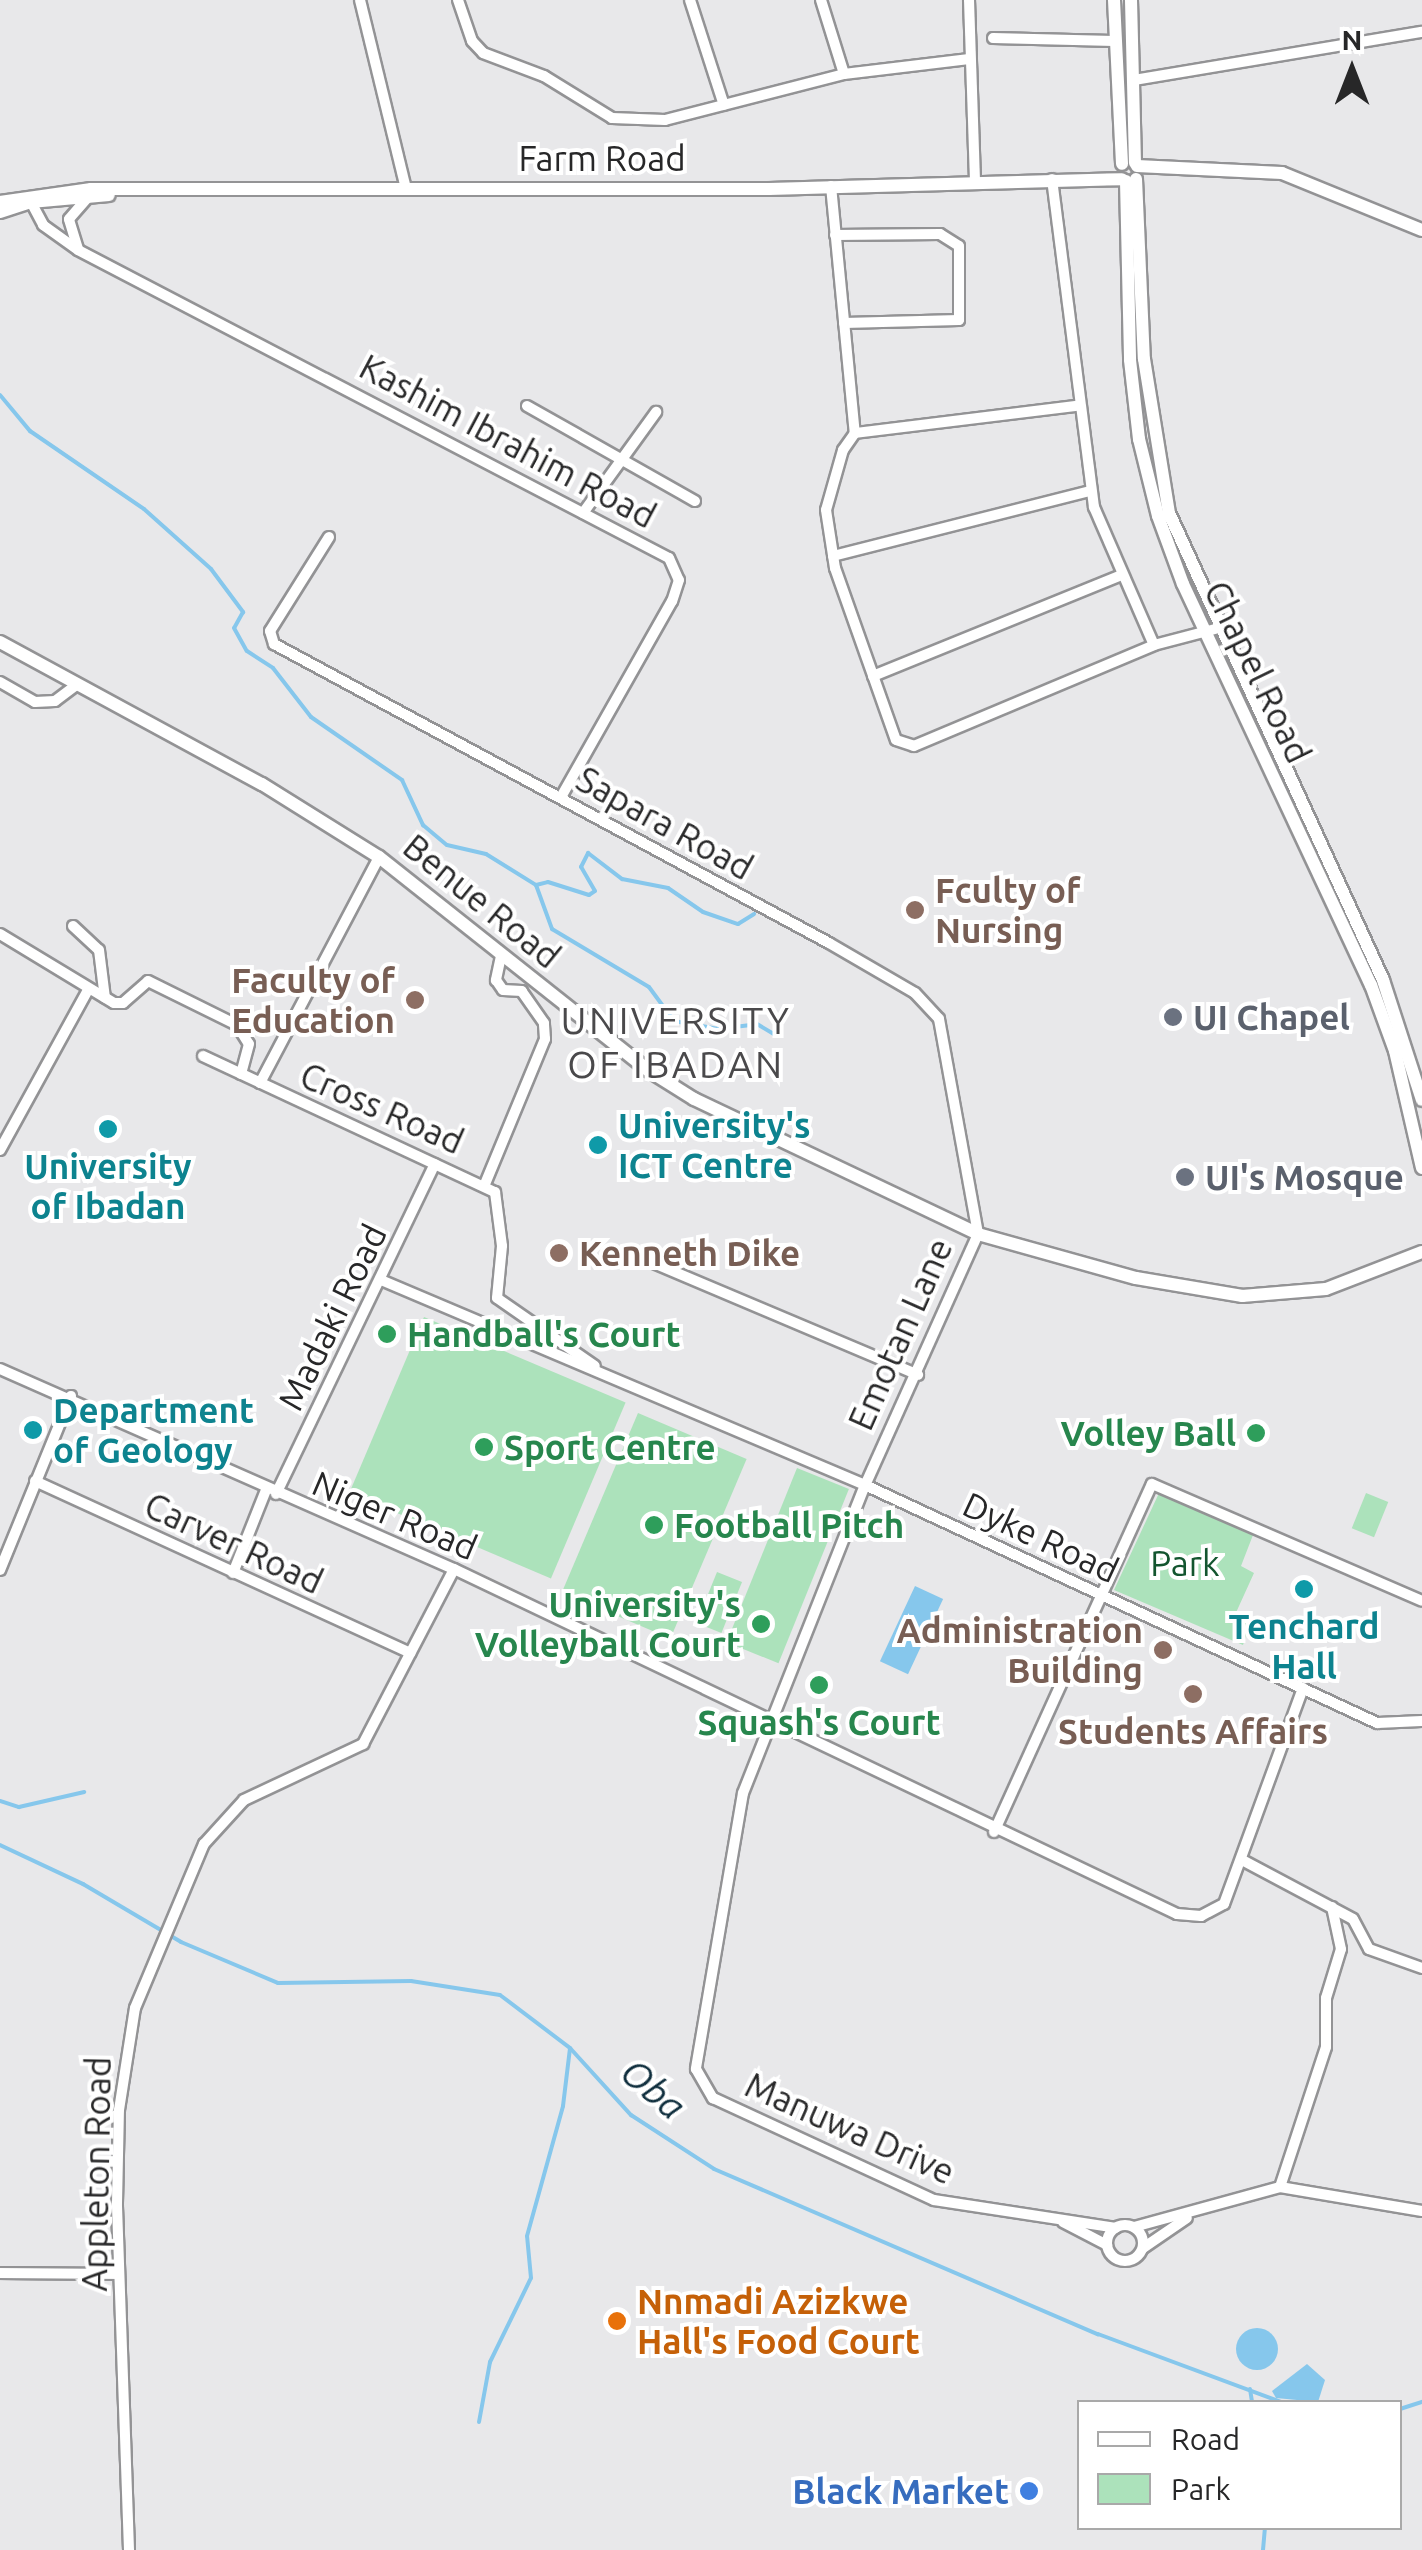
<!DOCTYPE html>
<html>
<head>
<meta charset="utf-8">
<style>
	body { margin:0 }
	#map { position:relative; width:1422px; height:2550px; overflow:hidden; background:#e8e8ea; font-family:Ubuntu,sans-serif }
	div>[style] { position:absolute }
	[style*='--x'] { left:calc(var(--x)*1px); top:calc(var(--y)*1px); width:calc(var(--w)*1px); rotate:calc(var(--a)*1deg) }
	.green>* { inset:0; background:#ace2bb; transform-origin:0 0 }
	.water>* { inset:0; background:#86c7ec; transform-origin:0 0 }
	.round { border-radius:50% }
	.stream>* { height:4px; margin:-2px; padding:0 2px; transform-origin:2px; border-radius:2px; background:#86c7ec }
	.roads { filter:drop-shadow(2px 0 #939395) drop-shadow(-2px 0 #939395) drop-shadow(0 2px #939395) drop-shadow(0 -2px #939395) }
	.minor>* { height:10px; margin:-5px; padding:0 5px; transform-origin:5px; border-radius:5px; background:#fff }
	.minor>.ring { margin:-5px; padding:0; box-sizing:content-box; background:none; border:10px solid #fff; border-radius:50% }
	.tertiary>* { height:12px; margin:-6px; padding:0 6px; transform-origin:6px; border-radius:6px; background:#fff }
	.dots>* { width:28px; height:28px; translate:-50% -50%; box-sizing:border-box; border:5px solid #fff; border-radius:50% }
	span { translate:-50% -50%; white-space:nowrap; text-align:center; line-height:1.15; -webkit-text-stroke:8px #fff; paint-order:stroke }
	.street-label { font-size:35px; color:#272728 }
	.education-label { font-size:35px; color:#785e54; font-weight:700 }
	.left { translate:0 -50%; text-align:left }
	.right { translate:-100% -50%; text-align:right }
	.worship-label { font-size:35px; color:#5b616d; font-weight:700 }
	.culture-label { font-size:35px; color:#0d838f; font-weight:700 }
	.leisure-label { font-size:35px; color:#27864d; font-weight:700 }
	.park-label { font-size:35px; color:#13552f }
	.food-label { font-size:35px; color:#c56008; font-weight:700 }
	.shop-label { font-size:35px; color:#366cbe; font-weight:700 }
	.neighbourhood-label { font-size:38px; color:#4a494b; letter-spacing:2.5px }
	.water-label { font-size:38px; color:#0f2e3d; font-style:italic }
	.legend { position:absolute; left:1077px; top:2400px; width:325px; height:130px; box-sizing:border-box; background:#fff; border:2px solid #a9a9a9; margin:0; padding:12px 18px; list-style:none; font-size:30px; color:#272728 }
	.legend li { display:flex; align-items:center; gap:20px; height:50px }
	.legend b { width:50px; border:2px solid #a9a9a9 }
	.north { position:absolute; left:1302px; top:20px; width:100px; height:100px; -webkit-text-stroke:8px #fff; paint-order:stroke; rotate:0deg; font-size:28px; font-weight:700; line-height:40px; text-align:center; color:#272728 }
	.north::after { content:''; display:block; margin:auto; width:35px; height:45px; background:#272728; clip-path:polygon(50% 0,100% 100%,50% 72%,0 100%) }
</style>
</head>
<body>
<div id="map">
	<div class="green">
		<div style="left:424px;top:1317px;width:219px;height:191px;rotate:23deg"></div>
		<div style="left:638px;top:1413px;width:118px;height:195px;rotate:23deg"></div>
		<div style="left:797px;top:1468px;width:56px;height:188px;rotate:22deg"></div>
		<div style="clip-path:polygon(1159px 1493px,1253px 1535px,1241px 1566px,1254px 1573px,1234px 1617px,1250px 1624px,1243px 1645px,1114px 1590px)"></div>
		<div style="left:1366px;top:1493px;width:24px;height:38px;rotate:22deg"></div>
		<div style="left:717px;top:1572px;width:27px;height:55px;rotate:22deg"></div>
	</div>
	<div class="water">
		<div style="left:915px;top:1586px;width:31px;height:83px;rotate:25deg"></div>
		<div class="round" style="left:1236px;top:2328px;width:42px;height:42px"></div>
		<div style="clip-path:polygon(1307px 2364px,1325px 2380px,1318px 2402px,1276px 2398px,1272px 2391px)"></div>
	</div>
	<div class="stream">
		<div style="--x:0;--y:395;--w:47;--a:50.2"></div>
		<div style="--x:30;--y:431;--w:138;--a:34.4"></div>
		<div style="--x:144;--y:509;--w:90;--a:41.8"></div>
		<div style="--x:211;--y:569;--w:54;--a:53.3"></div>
		<div style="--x:243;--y:612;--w:18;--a:119"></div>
		<div style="--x:234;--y:628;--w:26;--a:61"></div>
		<div style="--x:247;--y:651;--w:31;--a:33"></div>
		<div style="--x:273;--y:668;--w:62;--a:52.2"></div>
		<div style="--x:311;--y:717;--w:111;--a:34.7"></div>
		<div style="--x:402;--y:780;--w:50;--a:65"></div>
		<div style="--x:423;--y:825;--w:31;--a:40"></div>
		<div style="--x:447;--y:845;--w:40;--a:13"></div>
		<div style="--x:486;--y:854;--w:59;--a:31.8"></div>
		<div style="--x:536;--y:885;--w:47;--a:70"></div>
		<div style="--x:552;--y:929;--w:113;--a:30.9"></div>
		<div style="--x:649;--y:987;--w:42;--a:53.7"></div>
		<div style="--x:674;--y:1021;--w:45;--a:10.3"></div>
		<div style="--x:718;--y:1029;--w:39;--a:-7"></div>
		<div style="--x:757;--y:1024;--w:21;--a:31"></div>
		<div style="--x:536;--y:885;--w:12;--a:-14"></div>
		<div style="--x:548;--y:882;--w:43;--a:17.6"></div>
		<div style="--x:589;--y:895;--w:7;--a:-34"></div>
		<div style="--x:595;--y:891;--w:28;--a:-120"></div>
		<div style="--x:581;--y:867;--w:16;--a:-63"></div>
		<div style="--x:588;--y:853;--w:43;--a:37.4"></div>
		<div style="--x:622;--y:879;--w:47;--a:11.1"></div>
		<div style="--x:668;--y:888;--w:42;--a:34.4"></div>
		<div style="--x:703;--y:912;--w:37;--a:19"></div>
		<div style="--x:738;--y:924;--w:19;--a:-32"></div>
		<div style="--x:0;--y:1801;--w:20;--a:18"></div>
		<div style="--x:19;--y:1807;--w:67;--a:-13"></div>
		<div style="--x:0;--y:1845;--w:92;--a:25.2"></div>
		<div style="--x:83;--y:1884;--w:114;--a:30.6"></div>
		<div style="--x:181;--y:1942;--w:105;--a:22.9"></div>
		<div style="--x:278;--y:1983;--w:133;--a:-0.9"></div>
		<div style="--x:411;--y:1981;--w:90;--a:8.9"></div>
		<div style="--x:500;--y:1995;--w:88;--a:37.1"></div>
		<div style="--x:570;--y:2048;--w:91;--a:47.7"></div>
		<div style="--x:631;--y:2115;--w:99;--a:33"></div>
		<div style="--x:714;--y:2169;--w:418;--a:23.3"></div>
		<div style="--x:1098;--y:2334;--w:195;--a:20.4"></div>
		<div style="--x:1250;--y:2389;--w:13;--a:81"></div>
		<div style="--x:1400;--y:2409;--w:23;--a:-18"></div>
		<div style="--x:479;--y:2422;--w:61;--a:-79.6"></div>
		<div style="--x:490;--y:2362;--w:93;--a:-64"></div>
		<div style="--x:531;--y:2278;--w:42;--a:-95.4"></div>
		<div style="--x:527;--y:2236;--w:135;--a:-74.5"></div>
		<div style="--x:563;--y:2106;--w:58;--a:-83.1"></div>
		<div style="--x:1263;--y:2550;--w:22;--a:-85"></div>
	</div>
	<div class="roads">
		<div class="minor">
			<div style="--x:360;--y:0;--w:194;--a:76.3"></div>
			<div style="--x:458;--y:0;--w:43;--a:71.1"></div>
			<div style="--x:472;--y:41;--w:16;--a:47"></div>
			<div style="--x:483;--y:53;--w:65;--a:20.7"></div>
			<div style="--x:544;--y:76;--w:80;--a:31.7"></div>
			<div style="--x:612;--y:118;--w:53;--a:2.2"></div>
			<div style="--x:665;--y:120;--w:185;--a:-14.4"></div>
			<div style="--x:844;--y:74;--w:126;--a:-6.8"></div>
			<div style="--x:690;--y:0;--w:110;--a:72.1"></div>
			<div style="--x:821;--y:0;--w:77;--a:72.7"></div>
			<div style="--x:969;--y:0;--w:182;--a:88.1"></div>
			<div style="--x:993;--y:38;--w:121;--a:1.4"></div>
			<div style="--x:1134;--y:80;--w:292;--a:-9.5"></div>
			<div style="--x:1052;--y:179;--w:331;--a:82.7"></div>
			<div style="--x:1094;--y:507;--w:150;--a:66.5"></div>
			<div style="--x:831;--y:186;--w:248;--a:84.5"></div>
			<div style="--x:855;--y:433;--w:21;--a:125"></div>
			<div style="--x:843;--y:450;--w:62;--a:105.8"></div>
			<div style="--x:826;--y:510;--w:59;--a:81.2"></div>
			<div style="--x:835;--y:568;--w:182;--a:70.5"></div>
			<div style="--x:896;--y:740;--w:19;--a:18"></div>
			<div style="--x:914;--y:746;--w:260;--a:-22.8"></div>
			<div style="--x:1154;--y:645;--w:67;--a:-14.7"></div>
			<div style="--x:31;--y:202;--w:26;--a:62"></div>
			<div style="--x:43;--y:225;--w:43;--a:35.5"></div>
			<div style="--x:78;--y:250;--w:666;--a:27.53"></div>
			<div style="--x:669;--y:558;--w:24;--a:66"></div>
			<div style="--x:679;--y:580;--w:22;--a:108"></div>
			<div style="--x:672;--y:601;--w:225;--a:119.5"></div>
			<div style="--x:835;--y:235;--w:105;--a:-0.5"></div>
			<div style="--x:940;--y:234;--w:22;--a:32"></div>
			<div style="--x:959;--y:246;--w:74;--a:90"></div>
			<div style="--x:959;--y:320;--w:115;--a:178.5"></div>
			<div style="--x:78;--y:249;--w:31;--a:-107"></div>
			<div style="--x:69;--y:219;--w:28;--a:-49"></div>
			<div style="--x:527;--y:406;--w:193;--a:29.5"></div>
			<div style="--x:855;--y:433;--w:223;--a:-7"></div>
			<div style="--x:583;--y:513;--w:125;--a:-54.1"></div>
			<div style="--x:329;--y:537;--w:111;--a:122.1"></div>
			<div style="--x:270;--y:631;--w:14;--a:73"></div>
			<div style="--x:274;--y:644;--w:630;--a:28.31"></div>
			<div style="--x:829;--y:943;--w:99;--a:30.2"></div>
			<div style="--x:915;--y:993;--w:35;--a:47"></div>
			<div style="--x:939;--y:1019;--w:219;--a:79.7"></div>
			<div style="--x:978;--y:1234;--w:275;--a:114.2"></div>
			<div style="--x:865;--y:1485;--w:331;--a:111.6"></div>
			<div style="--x:743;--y:1793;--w:280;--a:99.7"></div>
			<div style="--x:696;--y:2069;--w:34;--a:60"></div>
			<div style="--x:713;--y:2098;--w:243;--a:24.8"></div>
			<div style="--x:934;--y:2200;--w:184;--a:8.7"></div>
			<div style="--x:833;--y:556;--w:265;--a:-14.2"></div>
			<div style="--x:873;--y:676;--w:266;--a:-22.1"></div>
			<div style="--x:0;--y:682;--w:40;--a:29.7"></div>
			<div style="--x:35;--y:702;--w:20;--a:-3"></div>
			<div style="--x:55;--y:701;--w:25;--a:-37"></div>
			<div style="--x:73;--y:926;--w:35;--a:43"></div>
			<div style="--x:99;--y:950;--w:48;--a:82.9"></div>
			<div style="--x:0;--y:934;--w:133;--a:31.2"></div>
			<div style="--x:114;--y:1003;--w:9;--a:0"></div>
			<div style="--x:123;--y:1003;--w:33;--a:-41"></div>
			<div style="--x:148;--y:981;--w:99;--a:26.3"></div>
			<div style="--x:237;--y:1025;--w:22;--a:58"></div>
			<div style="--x:249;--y:1044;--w:31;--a:105"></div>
			<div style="--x:501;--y:956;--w:25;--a:102"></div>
			<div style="--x:496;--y:980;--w:12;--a:55"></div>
			<div style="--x:503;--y:990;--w:19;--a:3"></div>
			<div style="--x:203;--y:1056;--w:322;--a:25"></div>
			<div style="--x:495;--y:1192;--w:54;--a:82.6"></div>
			<div style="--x:502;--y:1246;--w:52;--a:95.5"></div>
			<div style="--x:497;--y:1298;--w:119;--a:34.8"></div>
			<div style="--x:260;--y:1083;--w:255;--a:-62.2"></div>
			<div style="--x:0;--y:1150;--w:183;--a:-61.2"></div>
			<div style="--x:485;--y:1184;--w:157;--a:-67.5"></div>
			<div style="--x:545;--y:1039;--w:16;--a:-94"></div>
			<div style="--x:544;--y:1023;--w:39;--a:-125"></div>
			<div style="--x:651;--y:1262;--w:290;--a:22.9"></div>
			<div style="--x:381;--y:1280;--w:526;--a:22.96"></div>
			<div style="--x:865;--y:1485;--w:565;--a:24.93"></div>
			<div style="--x:1377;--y:1723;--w:45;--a:-2.5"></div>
			<div style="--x:0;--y:1369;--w:496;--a:23.8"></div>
			<div style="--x:454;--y:1569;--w:801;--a:25.51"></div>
			<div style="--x:1177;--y:1914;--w:24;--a:5"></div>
			<div style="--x:1201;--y:1916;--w:26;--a:-28"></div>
			<div style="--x:1224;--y:1904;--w:230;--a:-69.9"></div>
			<div style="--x:35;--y:1481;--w:413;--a:24.6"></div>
			<div style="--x:276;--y:1494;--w:366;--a:-64.3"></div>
			<div style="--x:0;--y:1570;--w:188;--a:-67.8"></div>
			<div style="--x:233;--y:1573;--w:89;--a:-68.3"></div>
			<div style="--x:994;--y:1832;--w:382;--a:-65.6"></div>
			<div style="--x:1152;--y:1484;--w:294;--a:23.4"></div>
			<div style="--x:1244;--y:1861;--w:123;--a:28"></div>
			<div style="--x:1353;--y:1919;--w:34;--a:62"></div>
			<div style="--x:1369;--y:1949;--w:56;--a:19.7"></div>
			<div style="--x:1280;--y:2187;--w:147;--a:-71.8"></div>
			<div style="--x:1326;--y:2047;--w:49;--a:-90"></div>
			<div style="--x:1326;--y:1998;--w:51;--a:-73"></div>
			<div style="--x:1341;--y:1949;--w:43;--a:-102.1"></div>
			<div style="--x:1063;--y:2222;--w:50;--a:27.6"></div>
			<div class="ring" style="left:1107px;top:2225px;width:26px;height:26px"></div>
			<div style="--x:1134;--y:2227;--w:151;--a:-15.3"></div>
			<div style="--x:1280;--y:2187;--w:144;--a:9.6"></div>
			<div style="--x:1143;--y:2248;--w:53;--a:-34.3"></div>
			<div style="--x:0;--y:2273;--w:118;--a:0.5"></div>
			<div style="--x:129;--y:2550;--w:347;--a:-92"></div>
			<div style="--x:117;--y:2203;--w:93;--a:-88.8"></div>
			<div style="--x:119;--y:2110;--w:103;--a:-81.1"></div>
			<div style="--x:135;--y:2008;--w:178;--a:-67.2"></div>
			<div style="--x:204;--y:1844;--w:59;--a:-47.7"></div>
			<div style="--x:244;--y:1800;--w:132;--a:-25.2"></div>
			<div style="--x:363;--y:1744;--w:197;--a:-62.5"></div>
		</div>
		<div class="tertiary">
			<div style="--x:1114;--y:0;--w:164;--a:87.2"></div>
			<div style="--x:1131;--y:0;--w:163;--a:88.6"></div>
			<div style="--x:1137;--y:166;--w:145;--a:2.8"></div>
			<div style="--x:1282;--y:173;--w:151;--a:22.2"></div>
			<div style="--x:1136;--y:179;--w:180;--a:87.5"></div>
			<div style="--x:1144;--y:359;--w:156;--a:80.8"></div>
			<div style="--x:1169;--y:513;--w:514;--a:65.38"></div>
			<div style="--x:1383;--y:980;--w:126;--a:72"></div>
			<div style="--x:1126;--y:181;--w:179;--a:88.7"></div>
			<div style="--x:1130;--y:360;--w:80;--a:83.5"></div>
			<div style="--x:1139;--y:439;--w:79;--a:76.1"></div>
			<div style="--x:1158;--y:516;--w:72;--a:69.8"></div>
			<div style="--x:1183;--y:584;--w:443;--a:64.9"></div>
			<div style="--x:1371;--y:985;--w:70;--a:70"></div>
			<div style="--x:1395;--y:1051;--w:120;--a:77"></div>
			<div style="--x:0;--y:202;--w:92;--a:-8.1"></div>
			<div style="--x:91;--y:189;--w:678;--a:0"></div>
			<div style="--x:769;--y:189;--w:353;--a:-1.6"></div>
			<div style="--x:0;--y:212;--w:33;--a:-18"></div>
			<div style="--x:31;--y:202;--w:78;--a:-5.1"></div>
			<div style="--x:0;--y:642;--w:298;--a:28.5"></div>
			<div style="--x:262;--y:784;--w:138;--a:32"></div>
			<div style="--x:379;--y:857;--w:343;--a:38.4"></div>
			<div style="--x:648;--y:1070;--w:54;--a:32.2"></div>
			<div style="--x:694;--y:1099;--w:314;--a:25.4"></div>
			<div style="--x:978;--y:1234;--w:164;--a:15.6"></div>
			<div style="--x:1136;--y:1278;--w:108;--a:9.6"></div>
			<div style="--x:1242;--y:1296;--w:84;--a:-4.8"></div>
			<div style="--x:1326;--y:1289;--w:103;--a:-21.1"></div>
		</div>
	</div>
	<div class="dots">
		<div style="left:915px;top:910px;background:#8d6e63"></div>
		<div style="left:415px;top:1000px;background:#8d6e63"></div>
		<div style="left:1173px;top:1017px;background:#6b7280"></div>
		<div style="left:108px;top:1129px;background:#0f9aa8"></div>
		<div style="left:598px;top:1145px;background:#0f9aa8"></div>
		<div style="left:1185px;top:1177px;background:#6b7280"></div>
		<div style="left:559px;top:1253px;background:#8d6e63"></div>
		<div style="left:387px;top:1334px;background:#2e9e5b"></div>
		<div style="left:33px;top:1430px;background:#0f9aa8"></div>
		<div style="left:1256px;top:1433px;background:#2e9e5b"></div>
		<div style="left:484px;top:1447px;background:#2e9e5b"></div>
		<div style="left:654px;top:1525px;background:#2e9e5b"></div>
		<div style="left:1304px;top:1589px;background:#0f9aa8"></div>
		<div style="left:761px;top:1624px;background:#2e9e5b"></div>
		<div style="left:1163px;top:1650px;background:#8d6e63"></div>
		<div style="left:819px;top:1685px;background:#2e9e5b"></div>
		<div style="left:1193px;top:1694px;background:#8d6e63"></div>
		<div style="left:617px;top:2321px;background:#e8710a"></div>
		<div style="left:1029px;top:2491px;background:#3f7fe0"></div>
	</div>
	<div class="street-label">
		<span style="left:602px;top:158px">Farm Road</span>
		<span style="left:508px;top:441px;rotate:28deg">Kashim Ibrahim Road</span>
		<span style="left:1258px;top:672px;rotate:64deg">Chapel Road</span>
		<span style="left:665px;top:823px;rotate:29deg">Sapara Road</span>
		<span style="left:482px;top:901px;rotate:39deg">Benue Road</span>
		<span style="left:382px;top:1108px;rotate:24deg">Cross Road</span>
		<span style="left:332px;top:1317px;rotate:-64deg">Madaki Road</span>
		<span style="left:900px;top:1334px;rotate:-66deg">Emotan Lane</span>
		<span style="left:395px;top:1515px;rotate:23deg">Niger Road</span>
		<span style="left:1041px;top:1537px;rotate:25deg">Dyke Road</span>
		<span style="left:234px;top:1543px;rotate:25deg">Carver Road</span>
		<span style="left:850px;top:2128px;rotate:24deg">Manuwa Drive</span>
		<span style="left:96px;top:2174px;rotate:-89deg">Appleton Road</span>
	</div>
	<div class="education-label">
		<span class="left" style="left:935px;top:910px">Fculty of<br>Nursing</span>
		<span class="right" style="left:395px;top:1000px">Faculty of<br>Education</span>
		<span class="left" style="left:579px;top:1253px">Kenneth Dike</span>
		<span class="right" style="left:1143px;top:1650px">Administration<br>Building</span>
		<span style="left:1193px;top:1731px">Students Affairs</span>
	</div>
	<div class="worship-label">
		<span class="left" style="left:1193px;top:1017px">UI Chapel</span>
		<span class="left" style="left:1205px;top:1177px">UI's Mosque</span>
	</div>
	<div class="culture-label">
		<span class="left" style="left:618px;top:1145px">University's<br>ICT Centre</span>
		<span style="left:108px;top:1186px">University<br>of Ibadan</span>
		<span class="left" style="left:53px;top:1430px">Department<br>of Geology</span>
		<span style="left:1304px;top:1646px">Tenchard<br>Hall</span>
	</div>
	<div class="leisure-label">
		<span class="left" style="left:407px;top:1334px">Handball's Court</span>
		<span class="right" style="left:1236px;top:1433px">Volley Ball</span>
		<span class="left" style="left:504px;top:1447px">Sport Centre</span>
		<span class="left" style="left:674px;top:1525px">Football Pitch</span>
		<span class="right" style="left:741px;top:1624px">University's<br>Volleyball Court</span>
		<span style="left:819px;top:1722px">Squash's Court</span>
	</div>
	<div class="park-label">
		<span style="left:1185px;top:1563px">Park</span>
	</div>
	<div class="food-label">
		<span class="left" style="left:637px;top:2321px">Nnmadi Azizkwe<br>Hall's Food Court</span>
	</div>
	<div class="shop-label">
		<span class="right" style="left:1009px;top:2491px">Black Market</span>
	</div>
	<div class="neighbourhood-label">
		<span style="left:676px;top:1043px">UNIVERSITY<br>OF IBADAN</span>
	</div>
	<div class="water-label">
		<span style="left:653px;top:2089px;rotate:41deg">Oba</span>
	</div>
	<ul class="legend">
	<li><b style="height:12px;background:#fff"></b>Road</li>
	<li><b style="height:28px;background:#ace2bb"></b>Park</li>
	</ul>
	<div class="north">N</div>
</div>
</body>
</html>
